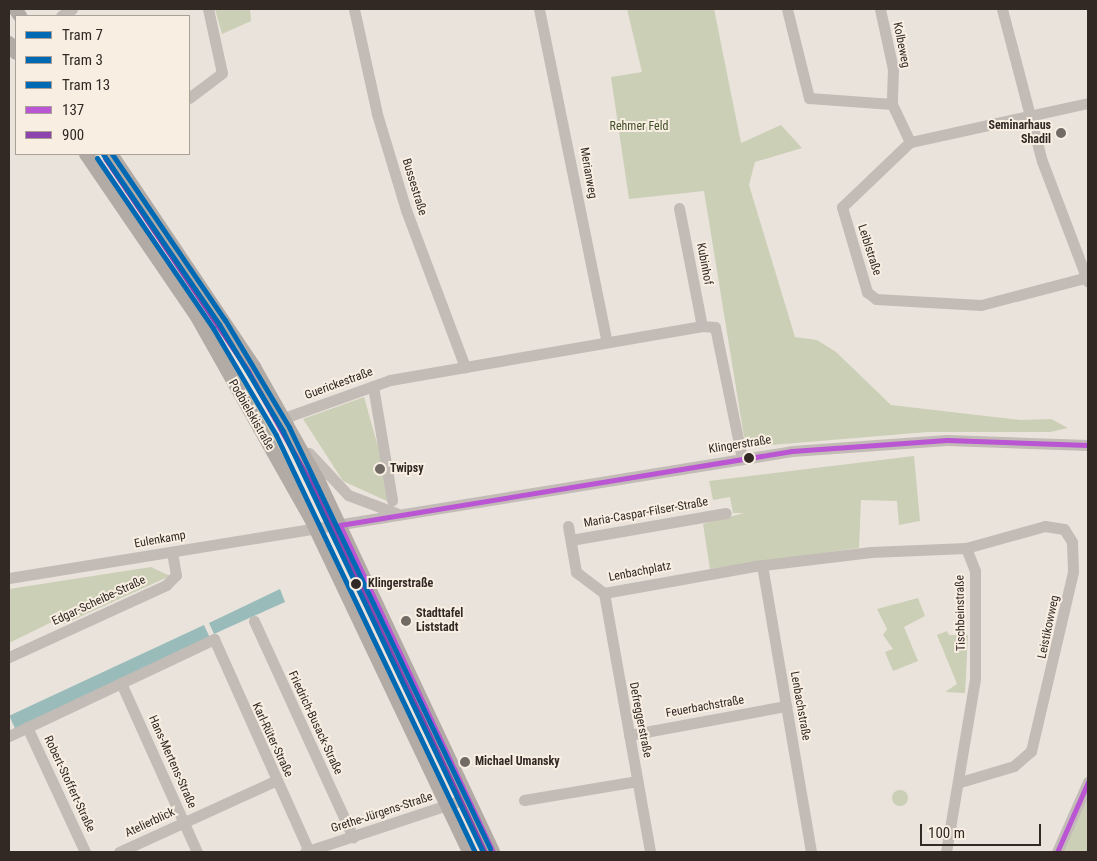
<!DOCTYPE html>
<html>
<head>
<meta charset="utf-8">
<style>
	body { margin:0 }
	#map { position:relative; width:1097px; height:861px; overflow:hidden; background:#eae3dc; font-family:"Roboto Condensed",sans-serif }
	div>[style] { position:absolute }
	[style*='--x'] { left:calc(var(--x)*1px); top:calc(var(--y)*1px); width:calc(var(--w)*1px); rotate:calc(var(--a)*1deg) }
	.green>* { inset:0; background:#cbcfb6 }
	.round { border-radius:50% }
	.water>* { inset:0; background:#99bcbb; transform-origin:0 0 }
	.minor>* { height:11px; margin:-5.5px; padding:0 5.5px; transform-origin:5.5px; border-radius:5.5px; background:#c2bbb6 }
	.major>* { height:14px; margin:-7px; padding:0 7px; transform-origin:7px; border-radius:7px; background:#b1aaa5 }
	.bus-1>* { height:5px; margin:-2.5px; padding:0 2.5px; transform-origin:2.5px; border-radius:2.5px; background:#ba55d3 }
	.bus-2>* { height:5px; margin:-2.5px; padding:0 2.5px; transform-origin:2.5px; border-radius:2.5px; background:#8e44ad }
	.tram-1>* { height:5px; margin:-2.5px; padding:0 2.5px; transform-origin:2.5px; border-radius:2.5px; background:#0069b4 }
	.tram-2>* { height:5px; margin:-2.5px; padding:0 2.5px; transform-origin:2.5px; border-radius:2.5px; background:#0069b4 }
	.tram-3>* { height:5px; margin:-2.5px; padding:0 2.5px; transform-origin:2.5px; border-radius:2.5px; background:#0069b4 }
	.dots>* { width:14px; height:14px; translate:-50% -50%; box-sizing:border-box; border:2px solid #f8eee2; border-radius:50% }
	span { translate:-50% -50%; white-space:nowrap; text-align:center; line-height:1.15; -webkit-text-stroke:4px #f8eee2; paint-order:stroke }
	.street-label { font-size:12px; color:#322925 }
	.poi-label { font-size:12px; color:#322925; font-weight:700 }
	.right { translate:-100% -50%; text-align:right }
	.left { translate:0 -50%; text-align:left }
	.park-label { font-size:12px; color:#425029 }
	.stop-label { font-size:12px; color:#322925; font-weight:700 }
	.frame { position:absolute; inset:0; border:10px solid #322925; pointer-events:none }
	.legend { position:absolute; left:15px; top:15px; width:175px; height:140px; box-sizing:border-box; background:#f8eee2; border:1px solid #a99f96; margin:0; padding:6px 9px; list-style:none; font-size:15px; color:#322925 }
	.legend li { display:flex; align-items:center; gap:10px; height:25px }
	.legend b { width:25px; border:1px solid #a99f96 }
	.scale { position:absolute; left:920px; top:824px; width:121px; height:22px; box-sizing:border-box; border:2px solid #322925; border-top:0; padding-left:6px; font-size:15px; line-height:18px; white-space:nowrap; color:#322925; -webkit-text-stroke:4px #f8eee2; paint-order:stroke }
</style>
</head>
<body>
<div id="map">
	<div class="green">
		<div style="clip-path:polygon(215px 9px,250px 9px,251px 21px,222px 34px)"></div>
		<div style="clip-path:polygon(627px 9px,714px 9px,741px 143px,781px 125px,802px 148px,755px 162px,749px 185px,795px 337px,817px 340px,836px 352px,891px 405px,1020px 420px,1051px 419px,1068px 428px,1050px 432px,928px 432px,758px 446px,744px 437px,704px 191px,629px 199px,611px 77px,642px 72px)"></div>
		<div style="clip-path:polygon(92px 154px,96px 154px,192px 292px,266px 414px,303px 487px)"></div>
		<div style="clip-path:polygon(364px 397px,382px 461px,389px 502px,343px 481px,303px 419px)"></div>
		<div style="clip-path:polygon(914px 456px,920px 521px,899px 525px,897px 501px,861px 500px,859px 548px,710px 569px,703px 524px,744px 513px,733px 513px,730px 497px,713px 500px,709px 481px)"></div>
		<div style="clip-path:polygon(151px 567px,170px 576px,64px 624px,60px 618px,9px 643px,9px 589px)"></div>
		<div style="clip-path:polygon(918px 598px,925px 616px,904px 627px,918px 661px,893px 671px,885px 652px,893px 649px,883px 635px,887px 629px,877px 609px)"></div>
		<div style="clip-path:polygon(947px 631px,949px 635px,968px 635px,965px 693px,945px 692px,957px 684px,937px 635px)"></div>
		<div style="clip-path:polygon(1088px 782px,1088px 852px,1057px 852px)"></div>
		<div class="round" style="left:892px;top:790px;width:16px;height:16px"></div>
	</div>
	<div class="water">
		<div style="clip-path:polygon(280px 589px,285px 602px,214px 634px,209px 623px)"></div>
		<div style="left:204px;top:625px;width:14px;height:215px;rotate:65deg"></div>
	</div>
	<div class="minor">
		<div style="--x:354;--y:9;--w:107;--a:77.6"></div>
		<div style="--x:377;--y:114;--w:100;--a:73.2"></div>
		<div style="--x:406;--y:210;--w:168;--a:69.4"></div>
		<div style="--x:539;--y:9;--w:340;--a:78.5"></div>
		<div style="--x:787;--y:9;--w:92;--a:76.1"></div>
		<div style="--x:809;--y:98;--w:83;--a:4.1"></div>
		<div style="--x:880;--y:9;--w:61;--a:77.8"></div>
		<div style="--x:893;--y:69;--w:35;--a:92"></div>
		<div style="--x:892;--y:104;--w:42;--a:64.7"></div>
		<div style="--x:1002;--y:9;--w:157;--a:75.3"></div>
		<div style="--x:1042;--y:161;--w:129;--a:69.2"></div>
		<div style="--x:61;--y:16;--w:13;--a:-32"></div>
		<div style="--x:189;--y:98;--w:41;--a:-37.1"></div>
		<div style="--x:222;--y:73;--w:66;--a:-102.3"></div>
		<div style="--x:1088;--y:103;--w:182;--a:167.6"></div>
		<div style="--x:910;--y:142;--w:94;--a:136.3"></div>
		<div style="--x:842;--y:207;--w:89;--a:73.6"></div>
		<div style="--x:867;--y:292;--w:11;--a:38"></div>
		<div style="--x:876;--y:299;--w:105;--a:3.3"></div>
		<div style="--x:981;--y:305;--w:111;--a:-14.7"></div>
		<div style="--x:679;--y:208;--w:120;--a:79"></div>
		<div style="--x:373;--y:386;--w:116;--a:80.5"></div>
		<div style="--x:288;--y:424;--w:7;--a:-124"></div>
		<div style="--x:284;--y:418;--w:113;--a:-19.7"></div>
		<div style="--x:390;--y:380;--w:317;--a:-9.8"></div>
		<div style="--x:702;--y:326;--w:13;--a:4"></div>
		<div style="--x:715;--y:327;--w:135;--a:78.4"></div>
		<div style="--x:309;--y:453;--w:57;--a:47.1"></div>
		<div style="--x:348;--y:495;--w:51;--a:20.6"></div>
		<div style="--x:568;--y:526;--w:47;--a:80.1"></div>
		<div style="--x:576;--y:572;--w:35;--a:37"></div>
		<div style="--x:604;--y:593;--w:153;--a:-10.1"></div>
		<div style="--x:755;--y:566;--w:117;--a:-6.9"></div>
		<div style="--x:871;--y:552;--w:95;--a:-2.4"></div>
		<div style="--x:966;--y:548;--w:82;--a:-15.6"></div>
		<div style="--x:1045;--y:526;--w:19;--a:9"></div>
		<div style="--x:1064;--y:529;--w:15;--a:58"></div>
		<div style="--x:1072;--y:542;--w:30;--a:88"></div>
		<div style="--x:1073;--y:572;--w:184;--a:103.2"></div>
		<div style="--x:1031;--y:751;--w:23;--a:139"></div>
		<div style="--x:1014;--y:766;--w:56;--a:163.5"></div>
		<div style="--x:571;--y:540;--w:157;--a:-9.9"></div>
		<div style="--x:762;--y:565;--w:291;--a:80.3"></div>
		<div style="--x:9;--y:578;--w:793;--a:-9.21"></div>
		<div style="--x:792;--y:451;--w:155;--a:-4.1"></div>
		<div style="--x:947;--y:440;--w:141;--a:2"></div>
		<div style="--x:604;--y:593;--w:263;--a:79.9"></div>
		<div style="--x:254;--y:621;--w:238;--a:65.4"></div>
		<div style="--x:9;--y:657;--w:173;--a:-24.6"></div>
		<div style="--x:166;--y:585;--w:14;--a:-45"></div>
		<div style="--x:176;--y:575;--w:23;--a:-100"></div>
		<div style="--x:121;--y:683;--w:185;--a:65.8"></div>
		<div style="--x:27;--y:727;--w:138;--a:65.1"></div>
		<div style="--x:629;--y:735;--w:160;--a:-10.5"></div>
		<div style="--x:9;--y:736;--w:227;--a:-25.3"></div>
		<div style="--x:214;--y:639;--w:232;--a:65.9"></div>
		<div style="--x:524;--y:800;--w:115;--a:-9.5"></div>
		<div style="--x:119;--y:852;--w:171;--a:-24.5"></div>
		<div style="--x:305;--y:852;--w:172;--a:-18.3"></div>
		<div style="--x:946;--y:852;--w:176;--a:-80.5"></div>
		<div style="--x:975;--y:678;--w:107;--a:-90"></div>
		<div style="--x:975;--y:571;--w:25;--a:-111"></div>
		<div style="--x:1057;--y:852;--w:77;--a:-66.1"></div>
	</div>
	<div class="major">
		<div style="--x:15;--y:9;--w:9;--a:54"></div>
		<div style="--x:9;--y:43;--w:12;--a:55"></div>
		<div style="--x:86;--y:154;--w:195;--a:55.7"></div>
		<div style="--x:196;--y:315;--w:234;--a:60.6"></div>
		<div style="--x:311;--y:519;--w:369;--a:64.6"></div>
		<div style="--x:111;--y:154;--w:257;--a:56.1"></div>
		<div style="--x:254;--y:367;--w:132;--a:60.5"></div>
		<div style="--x:319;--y:482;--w:409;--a:64.8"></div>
	</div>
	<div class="bus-1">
		<div style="--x:493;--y:852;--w:361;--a:-115.1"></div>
		<div style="--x:340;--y:525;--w:458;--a:-9.3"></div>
		<div style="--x:792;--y:451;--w:155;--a:-4.1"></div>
		<div style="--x:947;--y:440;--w:141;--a:2"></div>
		<div style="--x:1057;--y:852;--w:77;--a:-66.1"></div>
	</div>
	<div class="bus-2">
		<div style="--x:105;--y:158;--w:257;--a:56.1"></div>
		<div style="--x:248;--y:371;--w:131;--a:60.7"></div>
		<div style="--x:312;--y:485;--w:406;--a:64.8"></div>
	</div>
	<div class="tram-1">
		<div style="--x:103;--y:154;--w:206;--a:55.7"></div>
		<div style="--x:219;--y:324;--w:125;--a:59.1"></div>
		<div style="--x:283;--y:431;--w:466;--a:64.6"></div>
	</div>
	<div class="tram-2">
		<div style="--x:97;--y:158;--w:206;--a:55.7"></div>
		<div style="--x:213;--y:328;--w:124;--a:59.5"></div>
		<div style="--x:276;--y:435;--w:462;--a:64.5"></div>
	</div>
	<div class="tram-3">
		<div style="--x:112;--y:154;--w:201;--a:55.8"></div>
		<div style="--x:225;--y:320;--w:125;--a:59.1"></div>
		<div style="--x:289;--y:427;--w:467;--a:64.5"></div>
	</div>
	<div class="dots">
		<div style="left:1061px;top:133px;background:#726a65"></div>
		<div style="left:749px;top:458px;background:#322925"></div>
		<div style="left:380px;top:469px;background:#726a65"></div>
		<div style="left:356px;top:584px;background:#322925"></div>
		<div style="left:406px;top:621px;background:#726a65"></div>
		<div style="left:465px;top:762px;background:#726a65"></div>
	</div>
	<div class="street-label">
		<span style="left:901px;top:45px;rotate:79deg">Kolbeweg</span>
		<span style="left:588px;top:173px;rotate:80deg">Merianweg</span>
		<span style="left:414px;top:187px;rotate:73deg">Bussestraße</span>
		<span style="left:869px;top:250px;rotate:72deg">Leiblstraße</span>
		<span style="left:704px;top:264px;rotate:79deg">Kubinhof</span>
		<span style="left:339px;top:384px;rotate:-20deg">Guerickestraße</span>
		<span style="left:251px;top:415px;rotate:60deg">Podbielskistraße</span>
		<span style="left:740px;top:445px;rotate:-9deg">Klingerstraße</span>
		<span style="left:646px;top:513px;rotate:-10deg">Maria-Caspar-Filser-Straße</span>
		<span style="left:160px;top:540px;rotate:-10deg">Eulenkamp</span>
		<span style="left:640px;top:572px;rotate:-11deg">Lenbachplatz</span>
		<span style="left:99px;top:601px;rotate:-25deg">Edgar-Scheibe-Straße</span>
		<span style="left:961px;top:613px;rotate:-91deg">Tischbeinstraße</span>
		<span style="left:1049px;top:627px;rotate:-78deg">Leistikowweg</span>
		<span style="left:800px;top:706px;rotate:80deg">Lenbachstraße</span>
		<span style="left:705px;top:707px;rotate:-10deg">Feuerbachstraße</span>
		<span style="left:640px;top:720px;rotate:79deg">Defreggerstraße</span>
		<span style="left:315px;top:723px;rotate:65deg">Friedrich-Busack-Straße</span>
		<span style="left:272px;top:740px;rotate:65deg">Karl-Rüter-Straße</span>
		<span style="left:172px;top:762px;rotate:66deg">Hans-Mertens-Straße</span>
		<span style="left:69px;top:784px;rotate:65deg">Robert-Stoffert-Straße</span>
		<span style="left:382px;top:813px;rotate:-18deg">Grethe-Jürgens-Straße</span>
		<span style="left:150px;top:823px;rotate:-25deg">Atelierblick</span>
	</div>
	<div class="poi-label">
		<span class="right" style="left:1051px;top:133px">Seminarhaus<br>Shadil</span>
		<span class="left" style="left:390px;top:469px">Twipsy</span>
		<span class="left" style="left:416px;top:621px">Stadttafel<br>Liststadt</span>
		<span class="left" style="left:475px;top:762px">Michael Umansky</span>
	</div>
	<div class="park-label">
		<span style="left:639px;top:127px">Rehmer Feld</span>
	</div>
	<div class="stop-label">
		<span class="left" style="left:368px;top:584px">Klingerstraße</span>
	</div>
	<div class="frame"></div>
	<ul class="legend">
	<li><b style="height:6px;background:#0069b4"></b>Tram 7</li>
	<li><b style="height:6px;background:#0069b4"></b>Tram 3</li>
	<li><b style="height:6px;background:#0069b4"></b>Tram 13</li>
	<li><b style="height:6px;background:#ba55d3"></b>137</li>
	<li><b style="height:6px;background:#8e44ad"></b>900</li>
	</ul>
	<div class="scale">100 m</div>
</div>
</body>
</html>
